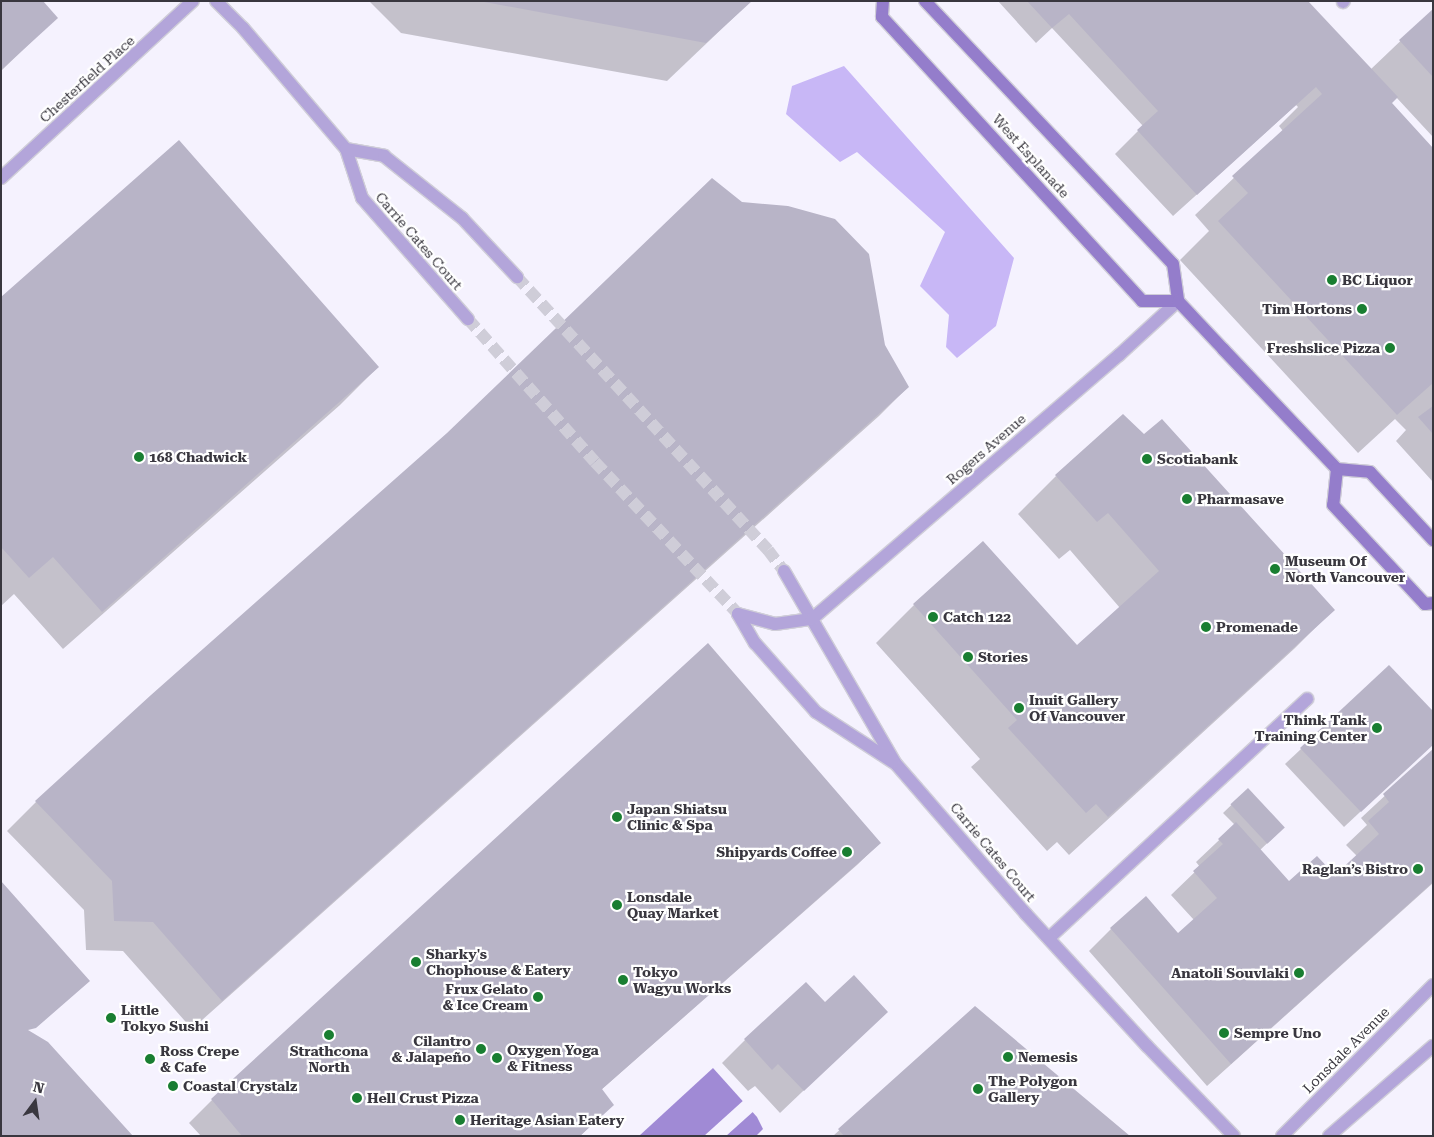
<!DOCTYPE html>
<html>
<head>
<meta charset="utf-8">
<style>
	body { margin:0 }
	#map { position:relative; width:1434px; height:1137px; overflow:hidden; background:#f5f2fe; font-family:"Roboto Serif",serif }
	div>[style] { position:absolute }
	[style*='--x'] { left:calc(var(--x)*1px); top:calc(var(--y)*1px); width:calc(var(--w)*1px); rotate:calc(var(--a)*1deg) }
	.green>* { inset:0; background:#c8b7f6 }
	.water>* { inset:0; background:#a08ad5 }
	.pier>* { inset:0; background:#f5f2fe }
	.shadow>* { inset:0; background:#0003 }
	.building>* { inset:0; background:#b8b4c7; transform-origin:0 0 }
	.minor-tunnel>* { height:12px; margin-top:-6px; transform-origin:0; background:repeating-linear-gradient(90deg,#cfcdd8 0 12px,transparent 0 18px) }
	.roads { filter:drop-shadow(1px 0 #cfcdd8) drop-shadow(-1px 0 #cfcdd8) drop-shadow(0 1px #cfcdd8) drop-shadow(0 -1px #cfcdd8) }
	.service>* { height:12px; margin:-6px; padding:0 6px; transform-origin:6px; border-radius:6px; background:#b3a5da }
	.pedestrian>* { height:12px; margin:-6px; padding:0 6px; transform-origin:6px; border-radius:6px; background:#b3a5da }
	.minor>* { height:12px; margin:-6px; padding:0 6px; transform-origin:6px; border-radius:6px; background:#b3a5da }
	.secondary>* { height:12px; margin:-6px; padding:0 6px; transform-origin:6px; border-radius:6px; background:#947dcb }
	.dots>* { width:14px; height:14px; translate:-50% -50%; box-sizing:border-box; border:2px solid #fff; border-radius:50% }
	span { translate:-50% -50%; white-space:nowrap; text-align:center; line-height:1.15; -webkit-text-stroke:4.5px #fff; paint-order:stroke }
	.street-label { font-size:14px; color:#39373f }
	.poi-label { font-size:14px; color:#39373f; font-weight:700 }
	.left { translate:0 -50%; text-align:left }
	.right { translate:-100% -50%; text-align:right }
	.frame { position:absolute; inset:0; border:2px solid #39373f; pointer-events:none }
	.north { position:absolute; left:10px; top:1077px; width:50px; height:50px; -webkit-text-stroke:4px #fff; paint-order:stroke; rotate:14deg; font-size:14px; font-weight:700; line-height:20px; text-align:center; color:#39373f }
	.north::after { content:''; display:block; margin:auto; width:18px; height:22px; background:#39373f; clip-path:polygon(50% 0,100% 100%,50% 72%,0 100%) }
</style>
</head>
<body>
<div id="map">
	<div class="green">
		<div style="clip-path:polygon(844px 66px,1014px 258px,996px 326px,957px 358px,946px 347px,949px 315px,920px 286px,945px 232px,857px 152px,840px 162px,786px 114px,792px 86px)"></div>
	</div>
	<div class="water">
		<div style="clip-path:polygon(713px 1068px,757px 1117px,763px 1129px,756px 1136px,639px 1136px)"></div>
	</div>
	<div class="pier">
		<div style="clip-path:polygon(745px 1099px,755px 1110px,726px 1136px,704px 1136px)"></div>
	</div>
	<div class="shadow">
		<div style="clip-path:polygon(1px 1px,56px 18px,1px 71px)"></div>
		<div style="clip-path:polygon(369px 1px,751px 1px,667px 81px,401px 33px)"></div>
		<div style="clip-path:polygon(998px 1px,1306px 1px,1370px 70px,1433px 10px,1433px 137px,1396px 97px,1390px 103px,1433px 150px,1433px 482px,1396px 441px,1406px 430px,1395px 419px,1358px 453px,1180px 260px,1209px 231px,1195px 215px,1283px 131px,1279px 126px,1298px 107px,1296px 105px,1173px 216px,1115px 154px,1143px 126px,1052px 28px,1036px 43px)"></div>
		<div style="clip-path:polygon(1px 298px,378px 367px,340px 405px,63px 649px,14px 594px,1px 606px)"></div>
		<div style="clip-path:polygon(884px 346px,908px 387px,879px 416px,192px 1029px,123px 951px,86px 950px,84px 910px,7px 831px,36px 802px)"></div>
		<div style="clip-path:polygon(1056px 476px,1333px 610px,1295px 648px,1069px 855px,1057px 842px,1047px 851px,971px 767px,980px 759px,876px 643px,914px 605px,1077px 647px,1120px 608px,1070px 550px,1059px 559px,1018px 514px)"></div>
		<div style="clip-path:polygon(1433px 744px,1344px 827px,1285px 764px,1301px 749px)"></div>
		<div style="clip-path:polygon(1433px 751px,1433px 883px,1207px 1086px,1089px 951px,1111px 929px,1178px 935px,1194px 920px,1171px 895px,1200px 867px,1196px 862px,1235px 825px,1223px 813px,1248px 789px,1276px 835px,1260px 850px,1289px 882px,1335px 877px,1357px 856px,1346px 845px,1367px 825px,1361px 818px)"></div>
		<div style="clip-path:polygon(880px 843px,857px 865px,601px 1090px,612px 1105px,580px 1136px,201px 1136px,189px 1123px,212px 1100px)"></div>
		<div style="clip-path:polygon(825px 1004px,886px 1012px,780px 1113px,755px 1086px,748px 1091px,722px 1063px,745px 1040px)"></div>
		<div style="clip-path:polygon(975px 1007px,1128px 1136px,833px 1136px)"></div>
	</div>
	<div class="building">
		<div style="clip-path:polygon(1px 1px,43px 1px,58px 18px,1px 70px)"></div>
		<div style="clip-path:polygon(479px 1px,752px 1px,706px 43px)"></div>
		<div style="clip-path:polygon(1027px 1px,1308px 1px,1398px 97px,1392px 103px,1433px 148px,1433px 383px,1397px 415px,1218px 221px,1248px 193px,1232px 176px,1322px 94px,1316px 87px,1197px 195px,1137px 130px,1158px 111px,1069px 14px,1052px 28px)"></div>
		<div style="clip-path:polygon(1433px 9px,1433px 77px,1399px 40px)"></div>
		<div style="clip-path:polygon(179px 140px,379px 367px,102px 612px,53px 557px,29px 578px,1px 547px,1px 297px)"></div>
		<div style="clip-path:polygon(712px 178px,742px 202px,788px 206px,835px 219px,869px 254px,885px 345px,909px 387px,222px 1001px,153px 922px,114px 921px,112px 881px,35px 801px,151px 695px,447px 433px)"></div>
		<div style="clip-path:polygon(1433px 406px,1433px 434px,1418px 417px)"></div>
		<div style="clip-path:polygon(1123px 414px,1144px 434px,1162px 419px,1335px 610px,1108px 817px,1096px 804px,1086px 813px,1008px 728px,1017px 720px,913px 604px,983px 541px,1077px 645px,1159px 571px,1108px 513px,1097px 522px,1055px 475px)"></div>
		<div style="clip-path:polygon(708px 643px,881px 843px,602px 1089px,614px 1105px,580px 1136px,242px 1136px,211px 1099px)"></div>
		<div style="clip-path:polygon(1389px 665px,1433px 711px,1433px 745px,1361px 812px,1300px 748px)"></div>
		<div style="clip-path:polygon(1433px 749px,1433px 882px,1231px 1064px,1110px 928px,1146px 896px,1178px 933px,1217px 898px,1193px 871px,1223px 844px,1218px 839px,1236px 822px,1289px 881px,1317px 856px,1335px 875px,1379px 834px,1368px 821px,1389px 802px,1383px 794px)"></div>
		<div style="left:1248px;top:788px;width:54px;height:24px;rotate:47deg"></div>
		<div style="clip-path:polygon(1px 881px,90px 981px,36px 1028px,28px 1030px,48px 1042px,133px 1136px,1px 1136px)"></div>
		<div style="clip-path:polygon(854px 975px,888px 1012px,804px 1091px,778px 1064px,772px 1070px,744px 1039px,806px 982px,825px 1002px)"></div>
		<div style="clip-path:polygon(975px 1006px,1025px 1048px,1130px 1136px,844px 1136px,838px 1129px)"></div>
	</div>
	<div class="minor-tunnel">
		<div style="--x:517;--y:277;--w:371;--a:47.4"></div>
		<div style="--x:768;--y:550;--w:26;--a:53"></div>
		<div style="--x:468;--y:319;--w:191;--a:48.4"></div>
		<div style="--x:595;--y:462;--w:209;--a:46.7"></div>
	</div>
	<div class="roads">
		<div class="service">
			<div style="--x:1049;--y:938;--w:352;--a:-42.8"></div>
		</div>
		<div class="pedestrian">
			<div style="--x:1343;--y:2;--w:1;--a:-45"></div>
		</div>
		<div class="minor">
			<div style="--x:216;--y:1;--w:38;--a:45"></div>
			<div style="--x:243;--y:28;--w:159;--a:49.6"></div>
			<div style="--x:346;--y:149;--w:52;--a:71.9"></div>
			<div style="--x:362;--y:198;--w:161;--a:48.8"></div>
			<div style="--x:346;--y:149;--w:39;--a:10"></div>
			<div style="--x:384;--y:156;--w:100;--a:38.5"></div>
			<div style="--x:462;--y:218;--w:81;--a:47"></div>
			<div style="--x:1;--y:178;--w:261;--a:-42.7"></div>
			<div style="--x:784;--y:571;--w:223;--a:59.9"></div>
			<div style="--x:896;--y:764;--w:198;--a:49.1"></div>
			<div style="--x:1026;--y:914;--w:179;--a:47.5"></div>
			<div style="--x:1147;--y:1046;--w:125;--a:46"></div>
			<div style="--x:738;--y:614;--w:34;--a:60"></div>
			<div style="--x:755;--y:643;--w:92;--a:48.5"></div>
			<div style="--x:816;--y:712;--w:92;--a:33"></div>
			<div style="--x:738;--y:614;--w:38;--a:15"></div>
			<div style="--x:775;--y:624;--w:37;--a:-8"></div>
			<div style="--x:812;--y:619;--w:405;--a:-40.7"></div>
			<div style="--x:1119;--y:355;--w:80;--a:-42.5"></div>
			<div style="--x:1282;--y:1136;--w:214;--a:-45"></div>
			<div style="--x:1329;--y:1136;--w:138;--a:-40.9"></div>
		</div>
		<div class="secondary">
			<div style="--x:883;--y:1;--w:16;--a:94"></div>
			<div style="--x:882;--y:17;--w:385;--a:47.5"></div>
			<div style="--x:1142;--y:301;--w:36;--a:0"></div>
			<div style="--x:925;--y:1;--w:361;--a:46.7"></div>
			<div style="--x:1173;--y:264;--w:37;--a:82"></div>
			<div style="--x:1178;--y:301;--w:66;--a:46.8"></div>
			<div style="--x:1223;--y:349;--w:166;--a:46.5"></div>
			<div style="--x:1337;--y:469;--w:33;--a:5"></div>
			<div style="--x:1370;--y:472;--w:93;--a:47.2"></div>
			<div style="--x:1337;--y:469;--w:36;--a:96"></div>
			<div style="--x:1333;--y:505;--w:135;--a:47.1"></div>
			<div style="--x:1425;--y:604;--w:8;--a:-7"></div>
		</div>
	</div>
	<div class="dots">
		<div style="left:1332px;top:280px;background:#197e31"></div>
		<div style="left:1362px;top:309px;background:#197e31"></div>
		<div style="left:1390px;top:348px;background:#197e31"></div>
		<div style="left:139px;top:457px;background:#197e31"></div>
		<div style="left:1147px;top:459px;background:#197e31"></div>
		<div style="left:1187px;top:499px;background:#197e31"></div>
		<div style="left:1275px;top:569px;background:#197e31"></div>
		<div style="left:933px;top:617px;background:#197e31"></div>
		<div style="left:1206px;top:627px;background:#197e31"></div>
		<div style="left:968px;top:657px;background:#197e31"></div>
		<div style="left:1019px;top:708px;background:#197e31"></div>
		<div style="left:1377px;top:728px;background:#197e31"></div>
		<div style="left:617px;top:817px;background:#197e31"></div>
		<div style="left:847px;top:852px;background:#197e31"></div>
		<div style="left:1418px;top:869px;background:#197e31"></div>
		<div style="left:617px;top:905px;background:#197e31"></div>
		<div style="left:416px;top:962px;background:#197e31"></div>
		<div style="left:1299px;top:973px;background:#197e31"></div>
		<div style="left:623px;top:980px;background:#197e31"></div>
		<div style="left:538px;top:997px;background:#197e31"></div>
		<div style="left:111px;top:1018px;background:#197e31"></div>
		<div style="left:1224px;top:1033px;background:#197e31"></div>
		<div style="left:329px;top:1035px;background:#197e31"></div>
		<div style="left:481px;top:1049px;background:#197e31"></div>
		<div style="left:1008px;top:1057px;background:#197e31"></div>
		<div style="left:497px;top:1058px;background:#197e31"></div>
		<div style="left:150px;top:1059px;background:#197e31"></div>
		<div style="left:173px;top:1086px;background:#197e31"></div>
		<div style="left:978px;top:1089px;background:#197e31"></div>
		<div style="left:357px;top:1098px;background:#197e31"></div>
		<div style="left:460px;top:1120px;background:#197e31"></div>
	</div>
	<div class="street-label">
		<span style="left:87px;top:79px;rotate:-42deg">Chesterfield Place</span>
		<span style="left:1031px;top:156px;rotate:48deg">West Esplanade</span>
		<span style="left:419px;top:241px;rotate:49deg">Carrie Cates Court</span>
		<span style="left:986px;top:449px;rotate:-41deg">Rogers Avenue</span>
		<span style="left:993px;top:852px;rotate:50deg">Carrie Cates Court</span>
		<span style="left:1346px;top:1050px;rotate:-45deg">Lonsdale Avenue</span>
	</div>
	<div class="poi-label">
		<span class="left" style="left:1342px;top:280px">BC Liquor</span>
		<span class="right" style="left:1352px;top:309px">Tim Hortons</span>
		<span class="right" style="left:1380px;top:348px">Freshslice Pizza</span>
		<span class="left" style="left:149px;top:457px">168 Chadwick</span>
		<span class="left" style="left:1157px;top:459px">Scotiabank</span>
		<span class="left" style="left:1197px;top:499px">Pharmasave</span>
		<span class="left" style="left:1285px;top:569px">Museum Of<br>North Vancouver</span>
		<span class="left" style="left:943px;top:617px">Catch 122</span>
		<span class="left" style="left:1216px;top:627px">Promenade</span>
		<span class="left" style="left:978px;top:657px">Stories</span>
		<span class="left" style="left:1029px;top:708px">Inuit Gallery<br>Of Vancouver</span>
		<span class="right" style="left:1367px;top:728px">Think Tank<br>Training Center</span>
		<span class="left" style="left:627px;top:817px">Japan Shiatsu<br>Clinic &amp; Spa</span>
		<span class="right" style="left:837px;top:852px">Shipyards Coffee</span>
		<span class="right" style="left:1408px;top:869px">Raglan’s Bistro</span>
		<span class="left" style="left:627px;top:905px">Lonsdale<br>Quay Market</span>
		<span class="left" style="left:426px;top:962px">Sharky's<br>Chophouse &amp; Eatery</span>
		<span class="left" style="left:633px;top:980px">Tokyo<br>Wagyu Works</span>
		<span class="right" style="left:1289px;top:973px">Anatoli Souvlaki</span>
		<span class="right" style="left:528px;top:997px">Frux Gelato<br>&amp; Ice Cream</span>
		<span class="left" style="left:121px;top:1018px">Little<br>Tokyo Sushi</span>
		<span class="left" style="left:1234px;top:1033px">Sempre Uno</span>
		<span class="right" style="left:471px;top:1049px">Cilantro<br>&amp; Jalapeño</span>
		<span class="left" style="left:507px;top:1058px">Oxygen Yoga<br>&amp; Fitness</span>
		<span class="left" style="left:160px;top:1059px">Ross Crepe<br>&amp; Cafe</span>
		<span style="left:329px;top:1059px">Strathcona<br>North</span>
		<span class="left" style="left:1018px;top:1057px">Nemesis</span>
		<span class="left" style="left:988px;top:1089px">The Polygon<br>Gallery</span>
		<span class="left" style="left:183px;top:1086px">Coastal Crystalz</span>
		<span class="left" style="left:367px;top:1098px">Hell Crust Pizza</span>
		<span class="left" style="left:470px;top:1120px">Heritage Asian Eatery</span>
	</div>
	<div class="frame"></div>
	<div class="north">N</div>
</div>
</body>
</html>
